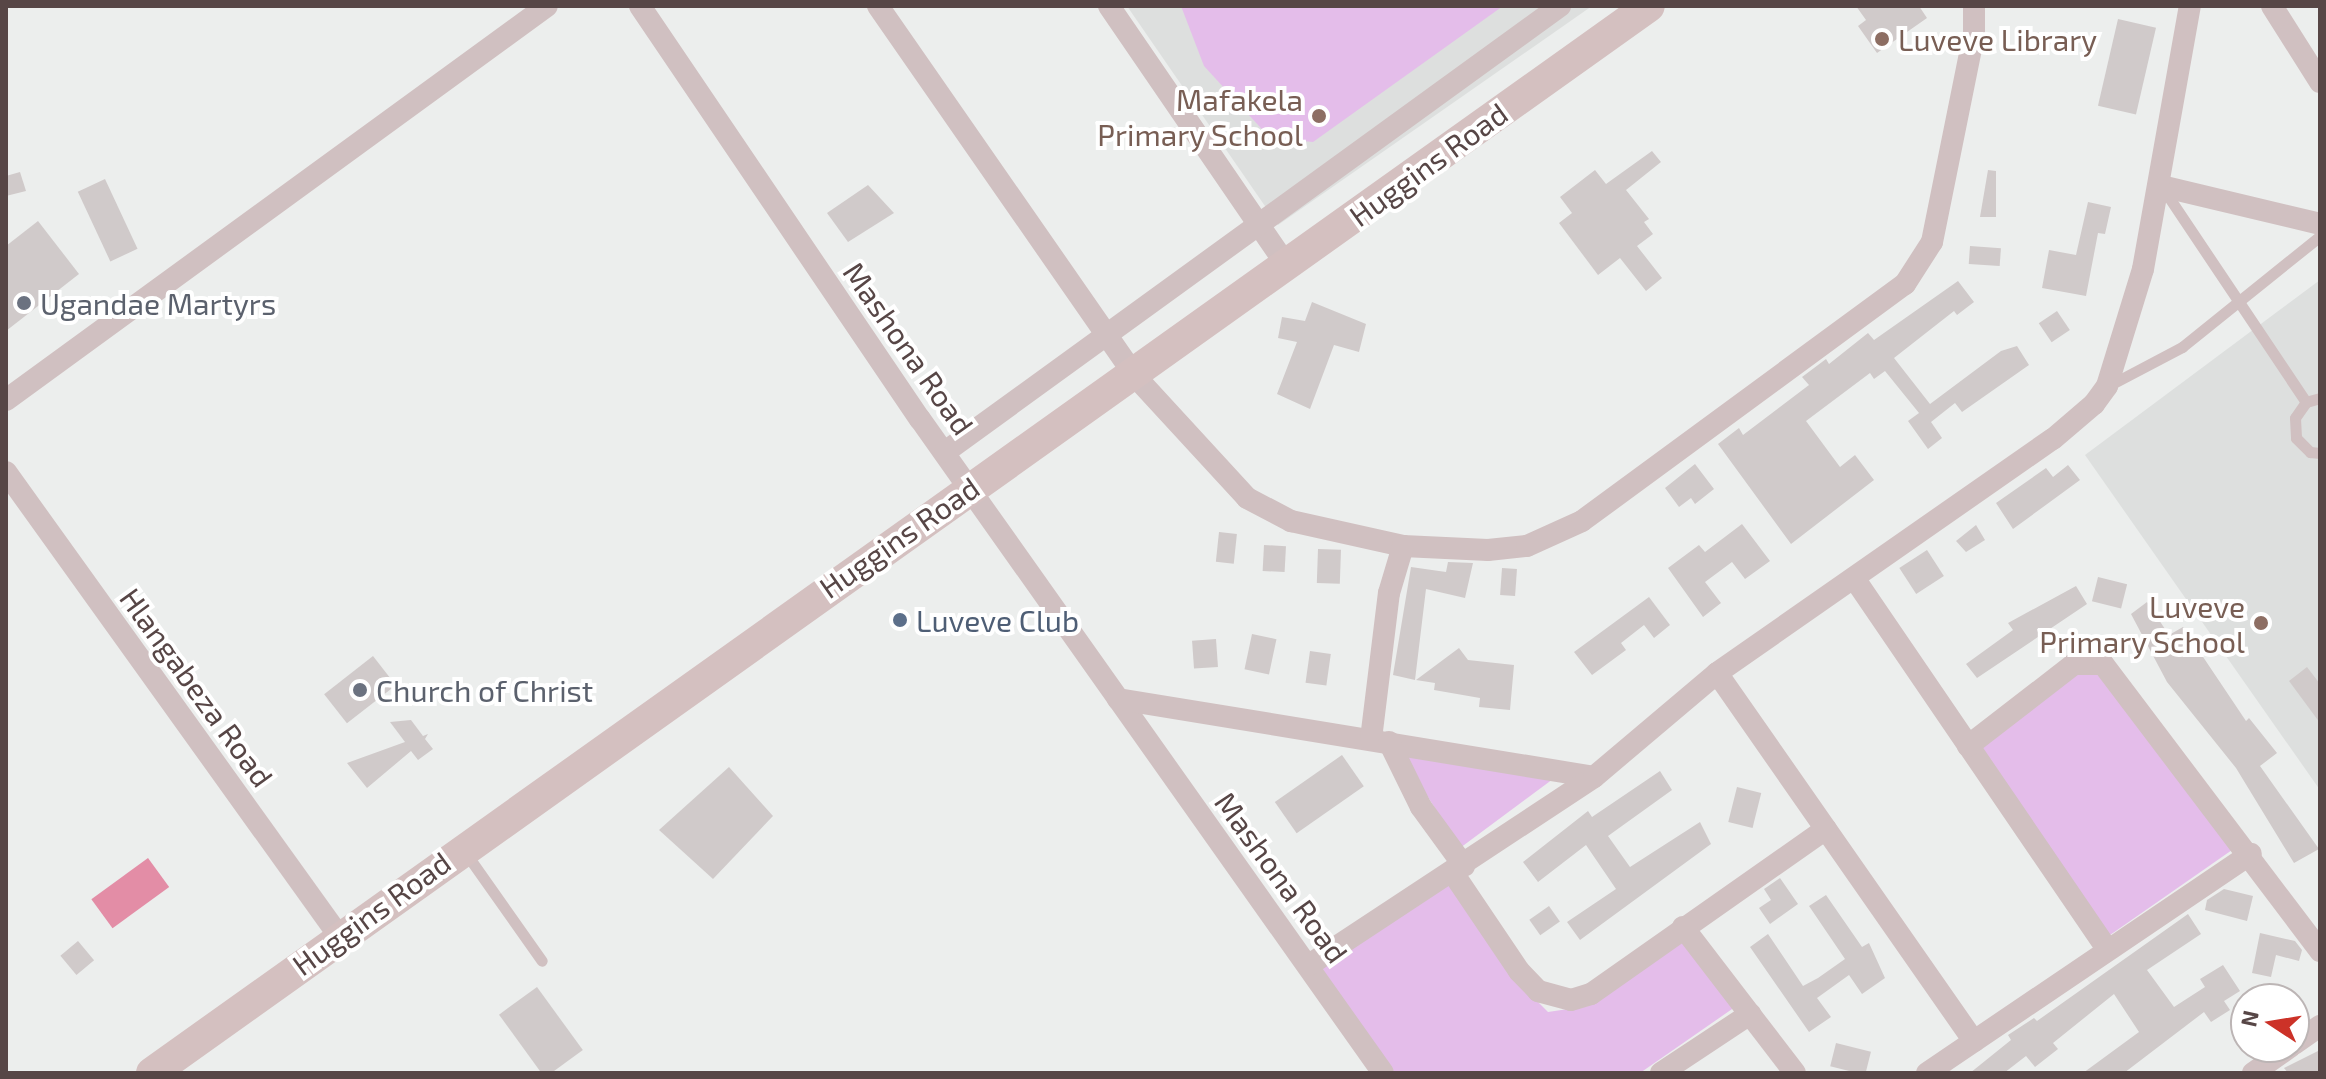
<!DOCTYPE html>
<html>
<head>
<meta charset="utf-8">
<style>
	body { margin:0 }
	#map { position:relative; width:2326px; height:1079px; overflow:hidden; background:#eceeed; font-family:"Exo 2",sans-serif }
	div>[style] { position:absolute }
	[style*='--x'] { left:calc(var(--x)*1px); top:calc(var(--y)*1px); width:calc(var(--w)*1px); rotate:calc(var(--a)*1deg) }
	.education>* { inset:0; background:#dddfde }
	.green>* { inset:0; background:#e4bdea }
	.water>* { inset:0; background:#e38da6; transform-origin:0 0 }
	.building>* { inset:0; background:#d0caca; transform-origin:0 0 }
	.lane>* { height:11px; margin:-5.5px; padding:0 5.5px; transform-origin:5.5px; border-radius:5.5px; background:#d0c0c1 }
	.street>* { height:22px; margin:-11px; padding:0 11px; transform-origin:11px; border-radius:11px; background:#d0c0c1 }
	.secondary>* { height:32px; margin:-16px; padding:0 16px; transform-origin:16px; border-radius:16px; background:#d4c0c0 }
	.dots>* { width:22px; height:22px; translate:-50% -50%; box-sizing:border-box; border:4px solid #fff; border-radius:50% }
	span { translate:-50% -50%; white-space:nowrap; text-align:center; line-height:1.15; -webkit-text-stroke:8px #fff; paint-order:stroke }
	.education-label { font-size:30px; color:#785e54 }
	.left { translate:0 -50%; text-align:left }
	.right { translate:-100% -50%; text-align:right }
	.street-label { font-size:30px; color:#574646 }
	.worship-label { font-size:30px; color:#5b616d }
	.service-label { font-size:30px; color:#4e5e75 }
	.frame { position:absolute; inset:0; border:8px solid #574646; pointer-events:none }
	.north { position:absolute; left:2230px; top:983px; width:80px; height:80px; box-sizing:border-box; background:#fff; border:2px solid #bcb5b5; border-radius:50%; rotate:282deg; font-size:22px; font-weight:700; line-height:32px; text-align:center; color:#574646 }
	.north::after { content:''; display:block; margin:auto; width:28px; height:36px; background:#cc3228; clip-path:polygon(50% 0,100% 100%,50% 72%,0 100%) }
</style>
</head>
<body>
<div id="map">
	<div class="education">
		<div style="clip-path:polygon(1127px 6px,1592px 6px,1278px 225px)"></div>
		<div style="clip-path:polygon(2320px 280px,2320px 790px,2085px 455px)"></div>
	</div>
	<div class="green">
		<div style="clip-path:polygon(1181px 6px,1503px 6px,1313px 142px,1270px 138px,1204px 66px)"></div>
		<div style="clip-path:polygon(2077px 669px,2103px 673px,2232px 850px,2110px 935px,1980px 750px)"></div>
		<div style="clip-path:polygon(1399px 751px,1553px 779px,1460px 848px)"></div>
		<div style="clip-path:polygon(1450px 883px,1512px 976px,1548px 1012px,1588px 1006px,1681px 935px,1735px 1007px,1640px 1073px,1392px 1073px,1319px 967px)"></div>
	</div>
	<div class="water">
		<div style="left:148px;top:858px;width:36px;height:70px;rotate:54deg"></div>
	</div>
	<div class="building">
		<div style="clip-path:polygon(1856px 6px,1919px 6px,1927px 18px,1877px 53px,1858px 26px,1866px 20px)"></div>
		<div style="left:2118px;top:19px;width:39px;height:89px;rotate:13deg"></div>
		<div style="clip-path:polygon(1652px 151px,1661px 162px,1626px 190px,1649px 219px,1644px 222px,1653px 234px,1637px 246px,1662px 278px,1646px 291px,1620px 258px,1598px 275px,1559px 223px,1572px 213px,1560px 197px,1595px 170px,1606px 184px)"></div>
		<div style="clip-path:polygon(1988px 170px,1996px 171px,1996px 217px,1980px 217px)"></div>
		<div style="clip-path:polygon(20px 172px,26px 191px,6px 196px,6px 176px)"></div>
		<div style="left:105px;top:179px;width:77px;height:30px;rotate:65deg"></div>
		<div style="clip-path:polygon(868px 185px,894px 213px,848px 242px,827px 213px)"></div>
		<div style="clip-path:polygon(2088px 202px,2111px 207px,2105px 234px,2098px 233px,2086px 296px,2042px 288px,2049px 250px,2076px 255px)"></div>
		<div style="clip-path:polygon(38px 221px,79px 274px,6px 331px,6px 246px)"></div>
		<div style="left:1970px;top:246px;width:31px;height:18px;rotate:4deg"></div>
		<div style="clip-path:polygon(1958px 281px,1974px 302px,1957px 315px,1954px 311px,1894px 358px,1930px 404px,2001px 351px,2017px 346px,2029px 365px,1962px 412px,1955px 403px,1931px 422px,1942px 438px,1928px 449px,1908px 421px,1919px 413px,1885px 371px,1874px 379px,1870px 373px,1806px 421px,1840px 467px,1855px 455px,1874px 480px,1791px 544px,1718px 444px,1739px 428px,1743px 435px,1809px 385px,1802px 377px,1826px 359px,1829px 364px,1868px 333px,1874px 340px)"></div>
		<div style="clip-path:polygon(1312px 302px,1366px 324px,1359px 352px,1334px 345px,1310px 409px,1277px 394px,1297px 342px,1278px 338px,1282px 317px,1305px 321px)"></div>
		<div style="left:2057px;top:311px;width:23px;height:22px;rotate:56deg"></div>
		<div style="clip-path:polygon(1695px 464px,1714px 489px,1695px 504px,1691px 498px,1679px 507px,1665px 488px)"></div>
		<div style="clip-path:polygon(2068px 465px,2080px 480px,2013px 529px,1996px 503px,2046px 468px,2053px 477px)"></div>
		<div style="clip-path:polygon(1742px 524px,1770px 561px,1745px 579px,1732px 562px,1705px 582px,1721px 603px,1703px 617px,1668px 568px,1699px 545px,1705px 552px)"></div>
		<div style="clip-path:polygon(1976px 525px,1985px 540px,1966px 552px,1956px 541px)"></div>
		<div style="left:1219px;top:532px;width:18px;height:30px;rotate:6deg"></div>
		<div style="left:1264px;top:545px;width:22px;height:26px;rotate:3deg"></div>
		<div style="left:1318px;top:549px;width:23px;height:34px;rotate:2deg"></div>
		<div style="left:1927px;top:550px;width:31px;height:33px;rotate:57deg"></div>
		<div style="clip-path:polygon(1448px 562px,1473px 563px,1465px 598px,1426px 589px,1415px 680px,1393px 675px,1411px 567px,1446px 572px)"></div>
		<div style="left:1502px;top:568px;width:15px;height:27px;rotate:4deg"></div>
		<div style="left:2098px;top:577px;width:30px;height:25px;rotate:14deg"></div>
		<div style="clip-path:polygon(2076px 586px,2087px 604px,1977px 678px,1966px 664px,2013px 630px,2008px 623px)"></div>
		<div style="clip-path:polygon(1649px 597px,1670px 625px,1654px 638px,1644px 625px,1621px 643px,1626px 650px,1592px 675px,1574px 652px)"></div>
		<div style="clip-path:polygon(2147px 602px,2169px 635px,2183px 627px,2246px 721px,2249px 718px,2277px 753px,2260px 766px,2319px 849px,2294px 863px,2236px 768px,2167px 682px,2131px 614px)"></div>
		<div style="left:1252px;top:634px;width:25px;height:36px;rotate:12deg"></div>
		<div style="left:1216px;top:639px;width:28px;height:24px;rotate:86deg"></div>
		<div style="clip-path:polygon(1459px 648px,1468px 660px,1514px 665px,1510px 710px,1479px 707px,1480px 698px,1434px 690px,1435px 683px,1416px 680px)"></div>
		<div style="left:1310px;top:651px;width:21px;height:32px;rotate:8deg"></div>
		<div style="left:373px;top:656px;width:37px;height:62px;rotate:52deg"></div>
		<div style="clip-path:polygon(2307px 667px,2320px 684px,2320px 723px,2289px 681px)"></div>
		<div style="clip-path:polygon(411px 720px,423px 736px,428px 734px,425px 739px,433px 749px,418px 760px,411px 751px,367px 788px,347px 763px,405px 742px,390px 722px)"></div>
		<div style="left:1342px;top:755px;width:38px;height:82px;rotate:55deg"></div>
		<div style="clip-path:polygon(729px 767px,773px 816px,713px 879px,659px 830px)"></div>
		<div style="clip-path:polygon(1660px 771px,1672px 790px,1608px 836px,1630px 867px,1700px 822px,1711px 844px,1580px 940px,1567px 922px,1616px 889px,1586px 845px,1538px 882px,1523px 862px,1588px 811px,1592px 817px)"></div>
		<div style="left:1737px;top:787px;width:25px;height:36px;rotate:14deg"></div>
		<div style="clip-path:polygon(1780px 878px,1798px 904px,1770px 924px,1759px 908px,1771px 900px,1764px 889px)"></div>
		<div style="clip-path:polygon(2224px 889px,2253px 896px,2247px 921px,2205px 910px,2207px 900px)"></div>
		<div style="clip-path:polygon(1826px 895px,1862px 947px,1869px 943px,1885px 978px,1862px 994px,1849px 975px,1817px 998px,1831px 1017px,1809px 1032px,1750px 947px,1768px 934px,1803px 986px,1818px 978px,1845px 959px,1809px 906px)"></div>
		<div style="left:1549px;top:906px;width:19px;height:24px;rotate:55deg"></div>
		<div style="clip-path:polygon(2188px 914px,2201px 934px,2147px 970px,2174px 1007px,2205px 987px,2200px 979px,2223px 965px,2240px 991px,2224px 1001px,2230px 1010px,2211px 1022px,2204px 1012px,2124px 1073px,2083px 1073px,2139px 1032px,2114px 994px,2053px 1043px,2058px 1049px,2035px 1067px,2026px 1056px,2004px 1073px,1970px 1073px,2011px 1040px,2008px 1035px,2034px 1018px,2037px 1021px)"></div>
		<div style="clip-path:polygon(2260px 933px,2295px 941px,2302px 950px,2299px 961px,2276px 955px,2271px 977px,2252px 973px)"></div>
		<div style="left:78px;top:941px;width:25px;height:23px;rotate:50deg"></div>
		<div style="left:537px;top:987px;width:78px;height:47px;rotate:54deg"></div>
		<div style="left:1836px;top:1043px;width:36px;height:24px;rotate:14deg"></div>
		<div style="clip-path:polygon(2320px 1050px,2320px 1073px,2288px 1073px,2284px 1068px)"></div>
	</div>
	<div class="lane">
		<div style="--x:2164;--y:190;--w:255;--a:56.2"></div>
		<div style="--x:2108;--y:386;--w:84;--a:-27.8"></div>
		<div style="--x:2182;--y:347;--w:177;--a:-38.8"></div>
		<div style="--x:2320;--y:398;--w:15;--a:164"></div>
		<div style="--x:2306;--y:402;--w:19;--a:125"></div>
		<div style="--x:2295;--y:418;--w:20;--a:87"></div>
		<div style="--x:2296;--y:438;--w:20;--a:45"></div>
		<div style="--x:2310;--y:452;--w:10;--a:6"></div>
		<div style="--x:465;--y:852;--w:133;--a:54.8"></div>
	</div>
	<div class="street">
		<div style="--x:640;--y:6;--w:499;--a:55.9"></div>
		<div style="--x:920;--y:419;--w:801;--a:54.7"></div>
		<div style="--x:878;--y:6;--w:449;--a:55.2"></div>
		<div style="--x:1134;--y:375;--w:167;--a:47.4"></div>
		<div style="--x:1247;--y:498;--w:50;--a:27.6"></div>
		<div style="--x:1291;--y:521;--w:115;--a:12.6"></div>
		<div style="--x:1403;--y:546;--w:85;--a:2.7"></div>
		<div style="--x:1488;--y:550;--w:39;--a:-6"></div>
		<div style="--x:1527;--y:546;--w:60;--a:-24.4"></div>
		<div style="--x:1582;--y:521;--w:401;--a:-36.3"></div>
		<div style="--x:1905;--y:284;--w:50;--a:-57.3"></div>
		<div style="--x:1932;--y:242;--w:213;--a:-78.6"></div>
		<div style="--x:1974;--y:33;--w:27;--a:-90"></div>
		<div style="--x:1109;--y:6;--w:316;--a:55.6"></div>
		<div style="--x:2272;--y:6;--w:90;--a:57.7"></div>
		<div style="--x:2161;--y:186;--w:163;--a:13.4"></div>
		<div style="--x:6;--y:400;--w:669;--a:-36.07"></div>
		<div style="--x:945;--y:452;--w:760;--a:-35.95"></div>
		<div style="--x:6;--y:472;--w:571;--a:54.33"></div>
		<div style="--x:1854;--y:578;--w:450;--a:55.7"></div>
		<div style="--x:1717;--y:673;--w:449;--a:55.1"></div>
		<div style="--x:1118;--y:699;--w:482;--a:9.3"></div>
		<div style="--x:1371;--y:739;--w:147;--a:-83"></div>
		<div style="--x:1389;--y:593;--w:49;--a:-73.4"></div>
		<div style="--x:1389;--y:742;--w:72;--a:63.8"></div>
		<div style="--x:1421;--y:807;--w:73;--a:53.9"></div>
		<div style="--x:1968;--y:746;--w:134;--a:-37.7"></div>
		<div style="--x:2074;--y:664;--w:29;--a:0"></div>
		<div style="--x:2103;--y:664;--w:360;--a:52.9"></div>
		<div style="--x:1453;--y:873;--w:118;--a:56"></div>
		<div style="--x:1519;--y:971;--w:28;--a:46"></div>
		<div style="--x:1538;--y:991;--w:34;--a:15"></div>
		<div style="--x:1571;--y:1000;--w:21;--a:-17"></div>
		<div style="--x:1591;--y:994;--w:287;--a:-35.1"></div>
		<div style="--x:1683;--y:927;--w:184;--a:52.5"></div>
		<div style="--x:1309;--y:965;--w:341;--a:-33.4"></div>
		<div style="--x:1594;--y:777;--w:161;--a:-40.2"></div>
		<div style="--x:1717;--y:673;--w:409;--a:-34.9"></div>
		<div style="--x:2053;--y:439;--w:54;--a:-40.5"></div>
		<div style="--x:2094;--y:404;--w:22;--a:-54"></div>
		<div style="--x:2107;--y:386;--w:122;--a:-72.9"></div>
		<div style="--x:2143;--y:269;--w:267;--a:-79.9"></div>
		<div style="--x:2294;--y:1044;--w:32;--a:-35"></div>
		<div style="--x:1661;--y:1073;--w:107;--a:-33.5"></div>
		<div style="--x:1927;--y:1073;--w:391;--a:-34.1"></div>
		<div style="--x:2253;--y:1073;--w:45;--a:-35.1"></div>
	</div>
	<div class="secondary">
		<div style="--x:152;--y:1073;--w:1838;--a:-35.48"></div>
	</div>
	<div class="dots">
		<div style="left:1882px;top:39px;background:#8d6e63"></div>
		<div style="left:1319px;top:116px;background:#8d6e63"></div>
		<div style="left:24px;top:303px;background:#6b7280"></div>
		<div style="left:900px;top:620px;background:#5c6f8a"></div>
		<div style="left:2261px;top:623px;background:#8d6e63"></div>
		<div style="left:360px;top:690px;background:#6b7280"></div>
	</div>
	<div class="education-label">
		<span class="left" style="left:1898px;top:39px">Luveve Library</span>
		<span class="right" style="left:1303px;top:116px">Mafakela<br>Primary School</span>
		<span class="right" style="left:2245px;top:623px">Luveve<br>Primary School</span>
	</div>
	<div class="street-label">
		<span style="left:1428px;top:164px;rotate:-36deg">Huggins Road</span>
		<span style="left:909px;top:348px;rotate:55deg">Mashona Road</span>
		<span style="left:899px;top:537px;rotate:-35deg">Huggins Road</span>
		<span style="left:197px;top:687px;rotate:54deg">Hlangabeza Road</span>
		<span style="left:1282px;top:877px;rotate:54deg">Mashona Road</span>
		<span style="left:371px;top:913px;rotate:-36deg">Huggins Road</span>
	</div>
	<div class="worship-label">
		<span class="left" style="left:40px;top:303px">Ugandae Martyrs</span>
		<span class="left" style="left:376px;top:690px">Church of Christ</span>
	</div>
	<div class="service-label">
		<span class="left" style="left:916px;top:620px">Luveve Club</span>
	</div>
	<div class="frame"></div>
	<div class="north">N</div>
</div>
</body>
</html>
